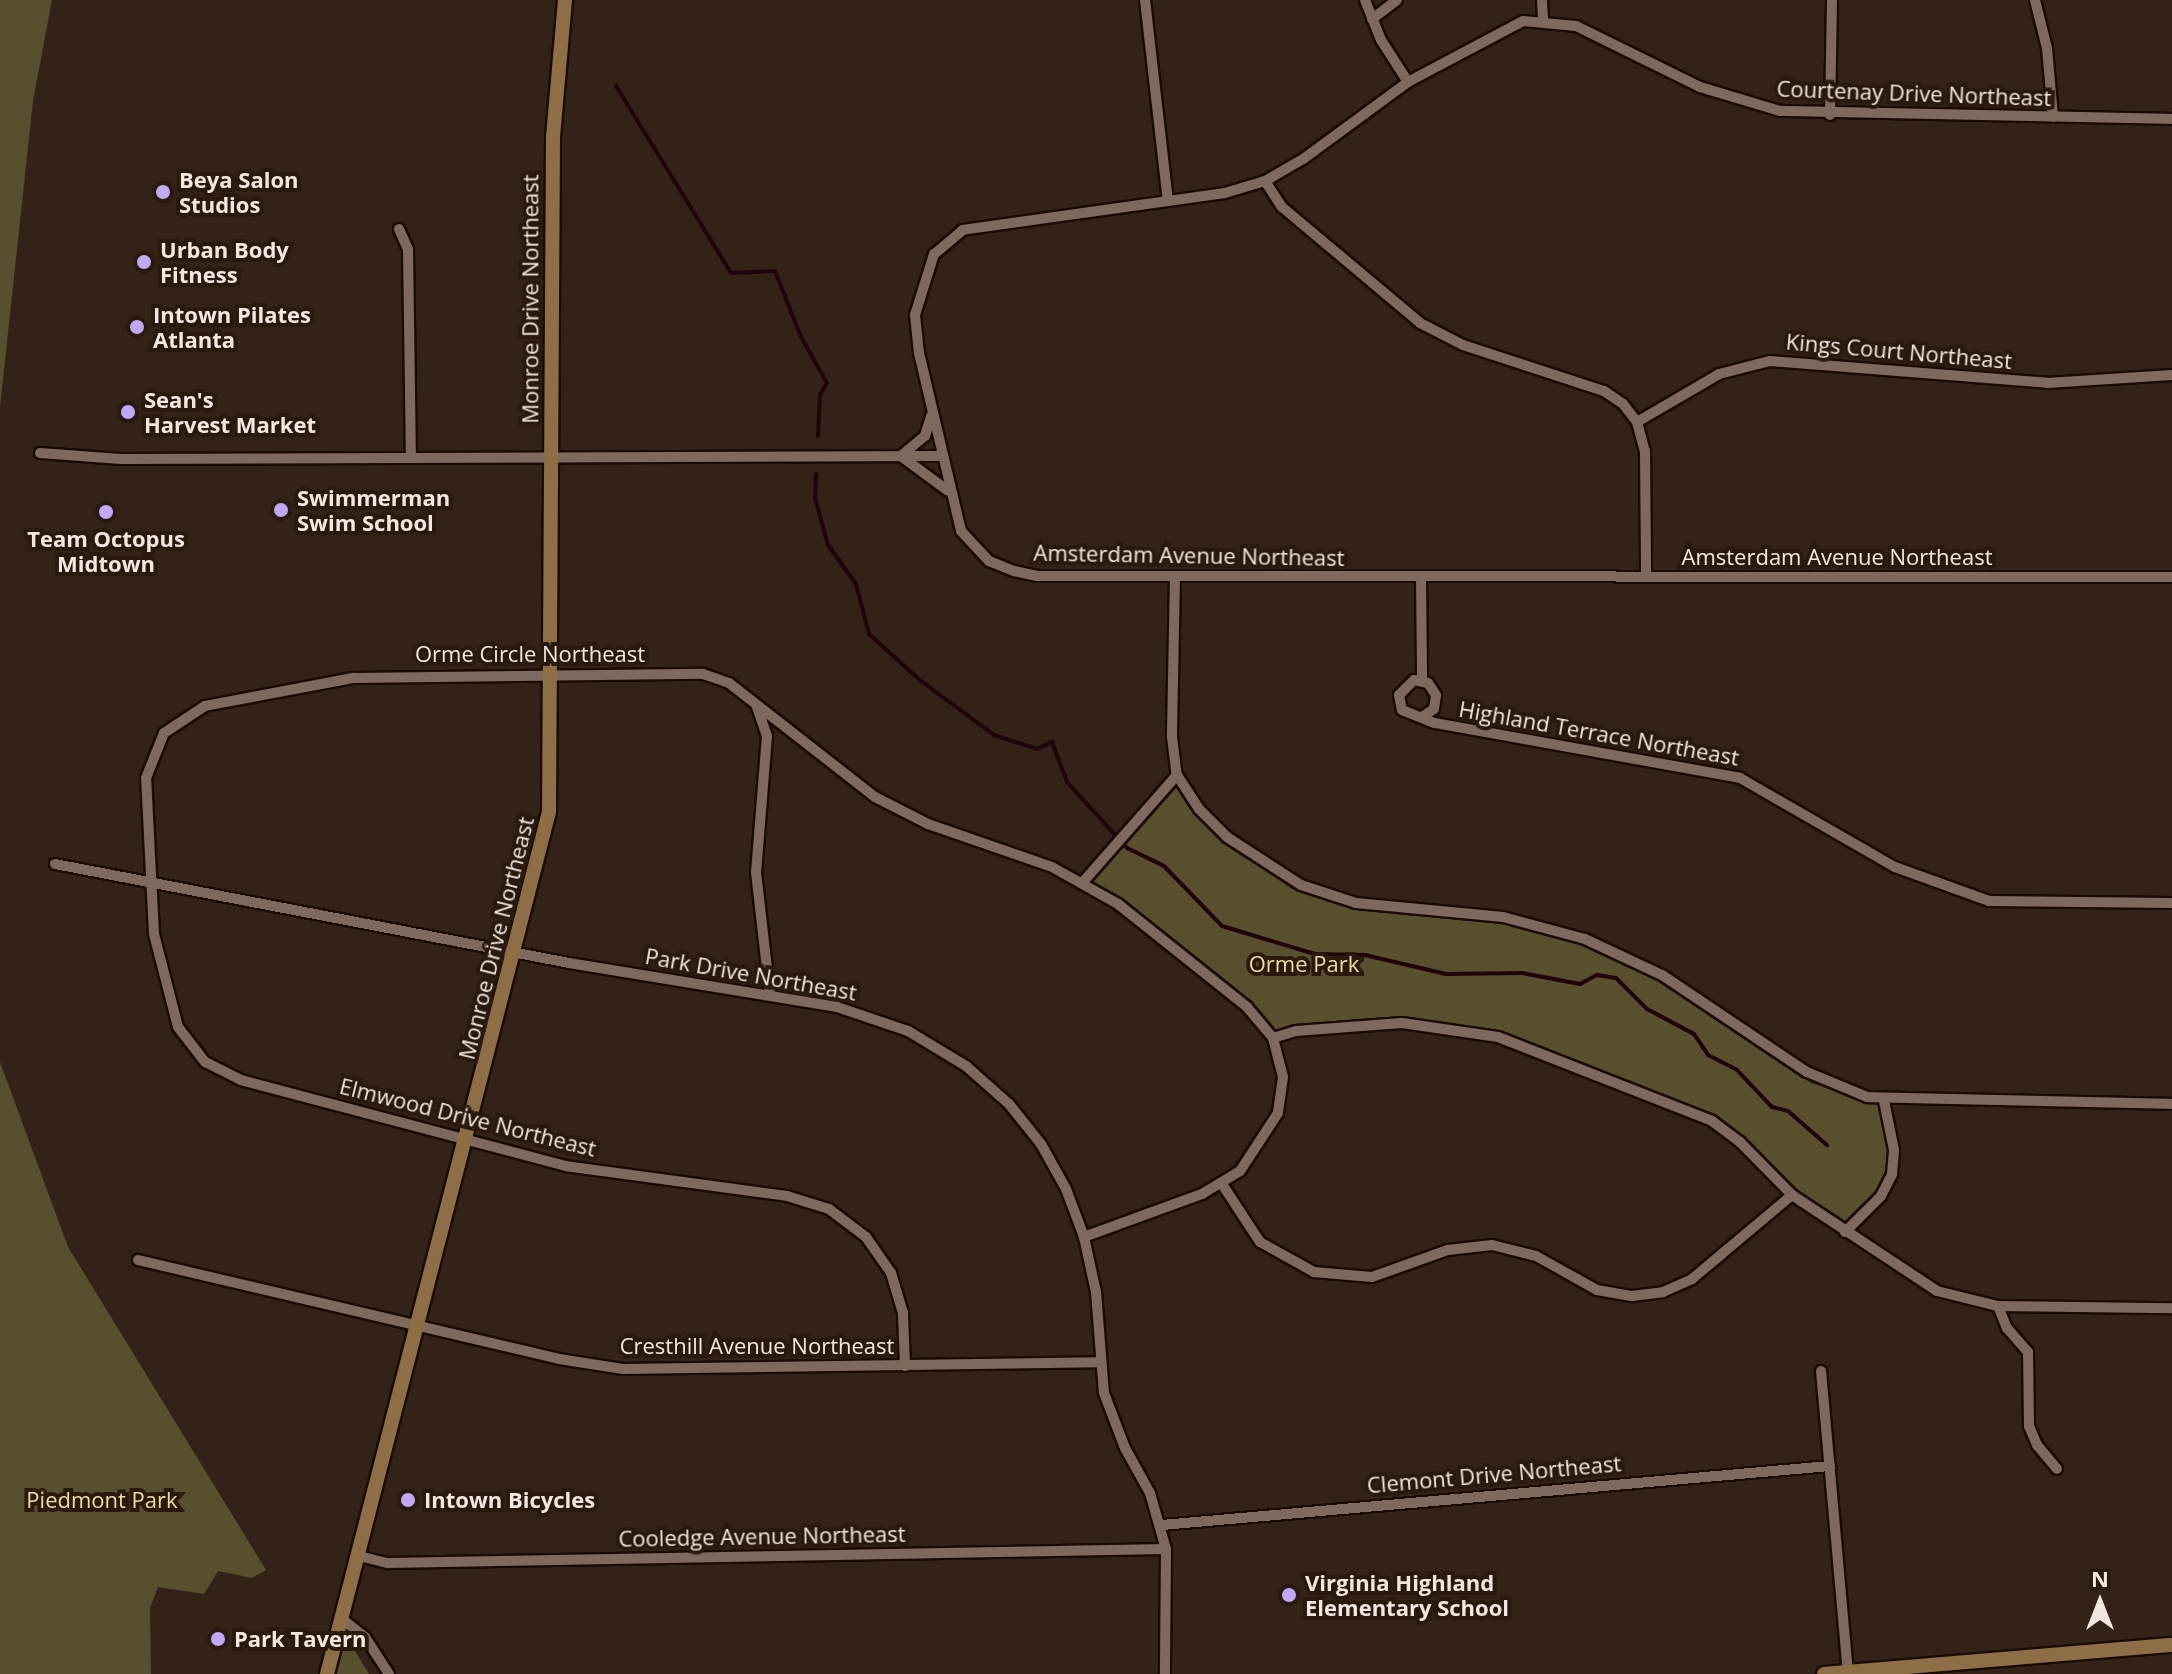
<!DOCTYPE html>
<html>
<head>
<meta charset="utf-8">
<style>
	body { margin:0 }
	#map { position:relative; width:2172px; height:1674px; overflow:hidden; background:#332218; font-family:"Open Sans",sans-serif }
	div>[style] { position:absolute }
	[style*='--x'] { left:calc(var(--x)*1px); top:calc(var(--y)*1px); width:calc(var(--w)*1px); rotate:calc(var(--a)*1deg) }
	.green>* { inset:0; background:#574f2e }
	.stream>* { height:4px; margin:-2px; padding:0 2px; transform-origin:2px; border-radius:2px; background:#20030b }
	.roads { filter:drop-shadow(2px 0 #1a0b04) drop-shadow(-2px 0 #1a0b04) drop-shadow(0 2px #1a0b04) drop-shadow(0 -2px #1a0b04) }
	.street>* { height:10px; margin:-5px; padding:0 5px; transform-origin:5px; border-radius:5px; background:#7d695e }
	.secondary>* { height:14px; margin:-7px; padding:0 7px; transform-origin:7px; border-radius:7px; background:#8e6e46 }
	.dots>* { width:22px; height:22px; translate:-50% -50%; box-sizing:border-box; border:4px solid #29190f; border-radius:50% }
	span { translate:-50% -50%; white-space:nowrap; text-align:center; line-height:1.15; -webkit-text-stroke:8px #29190f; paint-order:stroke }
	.street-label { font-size:22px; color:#f3e8e1 }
	.poi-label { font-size:22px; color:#f3e8e1; font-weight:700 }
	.left { translate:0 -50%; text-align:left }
	.park-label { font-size:22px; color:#ecdd9d }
	.north { position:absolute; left:2060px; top:1562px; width:80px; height:80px; -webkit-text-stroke:6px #29190f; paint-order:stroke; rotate:0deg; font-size:22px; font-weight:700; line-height:32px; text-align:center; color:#f3e8e1 }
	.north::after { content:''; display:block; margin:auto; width:28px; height:36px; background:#f3e8e1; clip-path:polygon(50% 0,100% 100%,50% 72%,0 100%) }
</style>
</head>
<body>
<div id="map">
	<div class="green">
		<div style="clip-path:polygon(0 0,52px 0,33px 101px,0 407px)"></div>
		<div style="clip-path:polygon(1176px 778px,1213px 832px,1292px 889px,1394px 910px,1544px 928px,1656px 976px,1811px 1083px,1877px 1104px,1890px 1140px,1886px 1189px,1837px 1233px,1780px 1185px,1740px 1136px,1607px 1078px,1474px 1035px,1380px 1026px,1284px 1039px,1084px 885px)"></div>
		<div style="clip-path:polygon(0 1062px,68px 1247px,266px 1570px,252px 1578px,218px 1571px,204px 1594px,158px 1587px,150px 1608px,151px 1674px,0 1674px)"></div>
		<div style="clip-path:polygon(344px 1635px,355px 1651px,369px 1674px,336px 1674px)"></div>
	</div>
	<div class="stream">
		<div style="--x:616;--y:86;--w:220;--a:58.4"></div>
		<div style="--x:731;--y:273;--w:44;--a:-2.6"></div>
		<div style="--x:775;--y:271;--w:71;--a:68.5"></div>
		<div style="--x:801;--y:337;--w:53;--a:60.5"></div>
		<div style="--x:827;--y:383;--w:14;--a:120"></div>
		<div style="--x:820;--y:395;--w:41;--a:92.8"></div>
		<div style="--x:816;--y:474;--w:24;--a:92"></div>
		<div style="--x:815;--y:498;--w:49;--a:74.5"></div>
		<div style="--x:828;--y:545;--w:48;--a:54.3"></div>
		<div style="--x:856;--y:584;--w:52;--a:75.4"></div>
		<div style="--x:869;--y:634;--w:70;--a:42.1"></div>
		<div style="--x:921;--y:681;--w:91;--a:36.5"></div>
		<div style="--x:994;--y:735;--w:45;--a:18"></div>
		<div style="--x:1037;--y:749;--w:17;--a:-25"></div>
		<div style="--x:1052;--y:742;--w:43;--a:69.4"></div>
		<div style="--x:1067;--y:782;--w:89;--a:47.7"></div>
		<div style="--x:1127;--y:848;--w:41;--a:25.9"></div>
		<div style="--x:1164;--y:866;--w:83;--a:46"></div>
		<div style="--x:1222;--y:926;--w:97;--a:16.8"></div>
		<div style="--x:1315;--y:954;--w:50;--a:1.1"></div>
		<div style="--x:1365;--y:955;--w:83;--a:13.2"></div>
		<div style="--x:1446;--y:974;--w:76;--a:-0.8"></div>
		<div style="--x:1522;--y:973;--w:59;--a:10.7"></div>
		<div style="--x:1580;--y:984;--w:19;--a:-28"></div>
		<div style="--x:1597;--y:975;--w:19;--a:9"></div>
		<div style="--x:1616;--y:978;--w:44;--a:45"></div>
		<div style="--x:1647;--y:1009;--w:53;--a:28"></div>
		<div style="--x:1694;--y:1034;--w:25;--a:56"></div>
		<div style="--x:1708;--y:1055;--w:33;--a:27"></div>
		<div style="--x:1737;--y:1070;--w:51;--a:46.6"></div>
		<div style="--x:1772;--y:1107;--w:16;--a:14"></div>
		<div style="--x:1788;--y:1111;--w:52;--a:41.1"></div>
	</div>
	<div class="roads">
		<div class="street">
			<div style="--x:1145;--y:0;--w:202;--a:83.5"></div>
			<div style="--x:1365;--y:0;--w:43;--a:68.2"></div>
			<div style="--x:1381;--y:40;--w:50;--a:57.3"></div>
			<div style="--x:1542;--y:0;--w:19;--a:87"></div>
			<div style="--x:2035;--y:0;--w:49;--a:76"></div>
			<div style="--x:2047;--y:48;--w:69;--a:85"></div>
			<div style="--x:1372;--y:19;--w:31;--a:-37"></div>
			<div style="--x:1830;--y:115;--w:115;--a:-89"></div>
			<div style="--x:2172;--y:119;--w:392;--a:-178.8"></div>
			<div style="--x:1780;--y:111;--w:84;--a:-163.3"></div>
			<div style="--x:1700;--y:87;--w:138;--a:-153.8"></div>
			<div style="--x:1576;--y:26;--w:53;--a:-174.6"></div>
			<div style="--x:1523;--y:21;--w:130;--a:152.1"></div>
			<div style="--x:1408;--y:82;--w:130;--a:143.7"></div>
			<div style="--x:1303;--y:159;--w:44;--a:149.9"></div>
			<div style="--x:1265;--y:181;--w:42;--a:163.3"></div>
			<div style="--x:1225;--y:193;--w:265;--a:172"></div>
			<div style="--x:963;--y:230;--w:38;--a:140"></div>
			<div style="--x:934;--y:254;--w:64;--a:107.3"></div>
			<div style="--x:915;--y:315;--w:38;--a:84"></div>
			<div style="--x:919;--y:353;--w:183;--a:76.7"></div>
			<div style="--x:961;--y:531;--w:41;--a:47"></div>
			<div style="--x:989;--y:561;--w:27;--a:22"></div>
			<div style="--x:1014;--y:571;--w:24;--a:12"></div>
			<div style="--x:1037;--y:576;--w:1135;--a:0.05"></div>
			<div style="--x:1265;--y:181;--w:31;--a:57"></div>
			<div style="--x:1282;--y:207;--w:180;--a:40"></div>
			<div style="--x:1420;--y:323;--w:48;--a:27.1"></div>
			<div style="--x:1463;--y:345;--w:148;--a:18.1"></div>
			<div style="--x:1604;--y:391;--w:23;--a:34"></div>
			<div style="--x:1623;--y:404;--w:23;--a:52"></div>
			<div style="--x:1637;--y:422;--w:30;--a:75"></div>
			<div style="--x:1645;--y:451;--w:126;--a:89.5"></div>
			<div style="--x:399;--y:229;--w:22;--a:66"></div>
			<div style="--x:408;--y:249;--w:207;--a:89.2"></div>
			<div style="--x:1637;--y:422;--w:95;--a:-30.3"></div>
			<div style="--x:1719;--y:374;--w:53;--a:-14.3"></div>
			<div style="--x:1770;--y:361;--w:278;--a:4.5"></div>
			<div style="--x:2047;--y:383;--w:125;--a:-3.7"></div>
			<div style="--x:40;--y:453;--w:81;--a:4.2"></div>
			<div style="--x:121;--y:459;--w:820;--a:-0.21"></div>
			<div style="--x:902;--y:455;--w:30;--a:-40"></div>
			<div style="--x:925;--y:436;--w:21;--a:-73"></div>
			<div style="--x:902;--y:457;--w:56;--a:36.3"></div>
			<div style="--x:1175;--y:576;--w:161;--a:91.1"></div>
			<div style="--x:1172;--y:737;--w:38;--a:83"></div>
			<div style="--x:1177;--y:775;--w:40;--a:57.1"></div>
			<div style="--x:1199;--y:809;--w:40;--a:45"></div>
			<div style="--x:1227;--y:837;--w:88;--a:33"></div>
			<div style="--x:1301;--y:885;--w:58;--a:18.1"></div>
			<div style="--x:1356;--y:903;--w:148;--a:5.4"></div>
			<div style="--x:1503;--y:917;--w:85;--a:15"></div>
			<div style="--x:1585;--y:939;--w:85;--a:25.1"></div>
			<div style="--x:1662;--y:975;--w:174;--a:33.8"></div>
			<div style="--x:1807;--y:1072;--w:65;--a:22.6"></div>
			<div style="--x:1867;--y:1097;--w:305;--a:1.3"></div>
			<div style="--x:1421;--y:577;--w:103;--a:89.4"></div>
			<div style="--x:757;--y:707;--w:31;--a:71"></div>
			<div style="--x:767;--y:736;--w:136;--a:94.6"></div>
			<div style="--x:756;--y:872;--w:124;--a:83.5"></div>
			<div style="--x:1422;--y:717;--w:14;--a:-34"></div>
			<div style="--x:1434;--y:709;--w:14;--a:-82"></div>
			<div style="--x:1436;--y:695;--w:14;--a:-124"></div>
			<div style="--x:1428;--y:683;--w:14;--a:-168"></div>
			<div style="--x:1414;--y:680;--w:21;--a:135"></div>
			<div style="--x:1399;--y:695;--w:15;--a:79"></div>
			<div style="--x:1402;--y:710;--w:35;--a:22"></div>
			<div style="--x:1435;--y:723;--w:310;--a:10.2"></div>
			<div style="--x:1740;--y:778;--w:179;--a:29.9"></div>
			<div style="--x:1895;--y:867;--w:100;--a:19.9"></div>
			<div style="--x:1989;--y:901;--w:183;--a:0.6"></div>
			<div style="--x:55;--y:864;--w:523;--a:10.9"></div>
			<div style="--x:569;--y:963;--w:272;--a:9.3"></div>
			<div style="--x:837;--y:1007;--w:75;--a:18.7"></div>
			<div style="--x:908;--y:1031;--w:68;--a:31.1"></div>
			<div style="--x:966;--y:1066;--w:57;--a:41.5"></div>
			<div style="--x:1009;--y:1104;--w:51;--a:51.3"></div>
			<div style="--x:1041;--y:1144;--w:51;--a:60.9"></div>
			<div style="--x:1066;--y:1189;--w:51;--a:69.4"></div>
			<div style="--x:1084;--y:1237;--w:56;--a:77.7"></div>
			<div style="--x:1096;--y:1292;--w:101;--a:85.5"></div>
			<div style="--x:1104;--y:1393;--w:59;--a:69.1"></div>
			<div style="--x:1125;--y:1448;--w:51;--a:60.9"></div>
			<div style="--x:1150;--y:1493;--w:58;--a:74.1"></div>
			<div style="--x:1166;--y:1549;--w:125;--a:90.5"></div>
			<div style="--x:1083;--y:882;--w:142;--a:-48.7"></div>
			<div style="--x:1273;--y:1038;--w:24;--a:-17"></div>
			<div style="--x:1296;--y:1031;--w:106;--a:-4.3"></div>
			<div style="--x:1402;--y:1023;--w:97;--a:8.3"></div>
			<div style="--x:1498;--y:1037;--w:230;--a:21.4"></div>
			<div style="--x:1712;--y:1121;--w:35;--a:37"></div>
			<div style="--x:1740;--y:1142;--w:74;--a:45.5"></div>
			<div style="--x:1792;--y:1195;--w:174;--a:33.5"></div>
			<div style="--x:1937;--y:1291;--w:63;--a:13.8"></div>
			<div style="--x:1998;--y:1306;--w:174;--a:0.7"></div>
			<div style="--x:1222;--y:1184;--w:69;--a:56.8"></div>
			<div style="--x:1260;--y:1242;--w:62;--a:29.1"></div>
			<div style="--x:1314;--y:1272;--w:58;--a:4.9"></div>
			<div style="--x:1372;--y:1277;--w:81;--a:-19.6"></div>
			<div style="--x:1448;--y:1250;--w:44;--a:-6.5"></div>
			<div style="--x:1492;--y:1245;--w:45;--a:14"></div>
			<div style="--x:1536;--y:1256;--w:70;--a:29.1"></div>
			<div style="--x:1597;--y:1290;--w:36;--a:10"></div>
			<div style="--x:1632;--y:1296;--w:31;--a:-7"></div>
			<div style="--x:1663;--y:1292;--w:32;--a:-24"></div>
			<div style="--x:1692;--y:1279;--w:131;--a:-40"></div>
			<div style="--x:1845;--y:1232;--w:51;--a:-45"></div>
			<div style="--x:1881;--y:1196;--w:25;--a:-63"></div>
			<div style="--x:1892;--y:1174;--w:24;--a:-85"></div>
			<div style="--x:1894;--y:1150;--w:50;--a:-101.5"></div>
			<div style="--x:138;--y:1260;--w:432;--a:13.2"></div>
			<div style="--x:559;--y:1359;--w:65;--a:8.9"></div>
			<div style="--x:623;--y:1369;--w:476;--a:-0.8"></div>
			<div style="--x:1998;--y:1306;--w:24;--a:68"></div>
			<div style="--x:2007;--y:1328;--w:32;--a:49"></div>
			<div style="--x:2028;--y:1352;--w:74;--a:89.2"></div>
			<div style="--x:2029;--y:1426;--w:21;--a:67"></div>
			<div style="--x:2037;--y:1445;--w:31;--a:50"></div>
			<div style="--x:905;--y:1366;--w:53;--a:-92.2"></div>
			<div style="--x:903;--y:1313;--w:42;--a:-106.7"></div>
			<div style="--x:891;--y:1273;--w:44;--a:-124.8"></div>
			<div style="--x:866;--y:1237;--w:46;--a:-142.9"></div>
			<div style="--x:829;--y:1209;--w:44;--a:-162.8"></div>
			<div style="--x:787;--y:1196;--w:223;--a:-172.3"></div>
			<div style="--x:566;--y:1166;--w:336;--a:-165.2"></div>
			<div style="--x:241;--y:1080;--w:40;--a:-153.4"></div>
			<div style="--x:205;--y:1062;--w:44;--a:-127.6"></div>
			<div style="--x:178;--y:1027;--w:96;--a:-104.5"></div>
			<div style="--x:154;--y:934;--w:156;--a:-92.9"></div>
			<div style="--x:146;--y:778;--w:48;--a:-68.2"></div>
			<div style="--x:164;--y:733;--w:49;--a:-33.4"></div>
			<div style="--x:205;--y:706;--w:151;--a:-10.7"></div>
			<div style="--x:353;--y:678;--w:350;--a:-0.7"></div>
			<div style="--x:703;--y:674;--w:28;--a:19"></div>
			<div style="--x:729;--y:683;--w:185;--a:38"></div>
			<div style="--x:875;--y:797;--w:59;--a:27"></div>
			<div style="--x:928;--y:824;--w:131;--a:19.1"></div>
			<div style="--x:1052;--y:867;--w:76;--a:29.3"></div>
			<div style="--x:1118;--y:904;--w:165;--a:38.6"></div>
			<div style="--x:1247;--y:1007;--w:40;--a:50"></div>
			<div style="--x:1273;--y:1038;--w:40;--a:75.6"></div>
			<div style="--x:1283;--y:1077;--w:36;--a:98"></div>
			<div style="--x:1278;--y:1113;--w:69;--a:123.2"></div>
			<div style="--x:1240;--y:1171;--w:44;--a:148.8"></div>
			<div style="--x:1202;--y:1194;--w:126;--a:160"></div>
			<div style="--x:1821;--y:1371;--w:302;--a:84.9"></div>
			<div style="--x:1162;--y:1525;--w:671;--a:-5.05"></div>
			<div style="--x:359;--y:1556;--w:30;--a:14"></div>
			<div style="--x:388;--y:1563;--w:778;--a:-1.03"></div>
			<div style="--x:342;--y:1619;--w:29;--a:38"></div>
			<div style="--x:365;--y:1637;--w:44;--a:57"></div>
		</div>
		<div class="secondary">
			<div style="--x:327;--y:1674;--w:890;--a:-75.56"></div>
			<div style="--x:549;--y:812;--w:675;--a:-89.66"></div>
			<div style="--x:553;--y:137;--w:138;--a:-85"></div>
			<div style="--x:1824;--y:1674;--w:349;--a:-4.8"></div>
		</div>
	</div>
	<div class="dots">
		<div style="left:163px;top:192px;background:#c1a8f3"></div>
		<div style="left:144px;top:262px;background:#c1a8f3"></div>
		<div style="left:137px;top:327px;background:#c1a8f3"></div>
		<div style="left:128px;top:412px;background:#c1a8f3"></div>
		<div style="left:281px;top:510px;background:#c1a8f3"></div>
		<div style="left:106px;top:512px;background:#c1a8f3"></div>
		<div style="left:408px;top:1500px;background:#c1a8f3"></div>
		<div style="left:1289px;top:1595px;background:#c1a8f3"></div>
		<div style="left:218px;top:1639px;background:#c1a8f3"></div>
	</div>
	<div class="street-label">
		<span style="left:1914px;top:93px;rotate:2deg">Courtenay Drive Northeast</span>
		<span style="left:530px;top:299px;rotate:-90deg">Monroe Drive Northeast</span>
		<span style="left:1899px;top:351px;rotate:5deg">Kings Court Northeast</span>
		<span style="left:1189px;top:555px;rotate:1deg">Amsterdam Avenue Northeast</span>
		<span style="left:1837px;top:557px">Amsterdam Avenue Northeast</span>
		<span style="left:530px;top:654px">Orme Circle Northeast</span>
		<span style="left:1599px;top:733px;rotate:10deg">Highland Terrace Northeast</span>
		<span style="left:496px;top:938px;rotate:-76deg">Monroe Drive Northeast</span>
		<span style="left:751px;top:974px;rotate:10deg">Park Drive Northeast</span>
		<span style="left:468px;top:1117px;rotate:14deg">Elmwood Drive Northeast</span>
		<span style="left:757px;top:1346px">Cresthill Avenue Northeast</span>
		<span style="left:1494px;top:1474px;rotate:-5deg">Clemont Drive Northeast</span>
		<span style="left:762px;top:1536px;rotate:-1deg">Cooledge Avenue Northeast</span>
	</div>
	<div class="poi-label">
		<span class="left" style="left:179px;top:192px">Beya Salon<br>Studios</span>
		<span class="left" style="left:160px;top:262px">Urban Body<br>Fitness</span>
		<span class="left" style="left:153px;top:327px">Intown Pilates<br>Atlanta</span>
		<span class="left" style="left:144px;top:412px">Sean's<br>Harvest Market</span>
		<span class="left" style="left:297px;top:510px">Swimmerman<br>Swim School</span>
		<span style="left:106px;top:551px">Team Octopus<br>Midtown</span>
		<span class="left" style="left:424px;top:1500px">Intown Bicycles</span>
		<span class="left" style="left:1305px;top:1595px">Virginia Highland<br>Elementary School</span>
		<span class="left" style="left:234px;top:1639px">Park Tavern</span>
	</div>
	<div class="park-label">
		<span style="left:1304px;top:964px">Orme Park</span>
		<span style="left:102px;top:1500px">Piedmont Park</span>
	</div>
	<div class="north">N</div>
</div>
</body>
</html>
